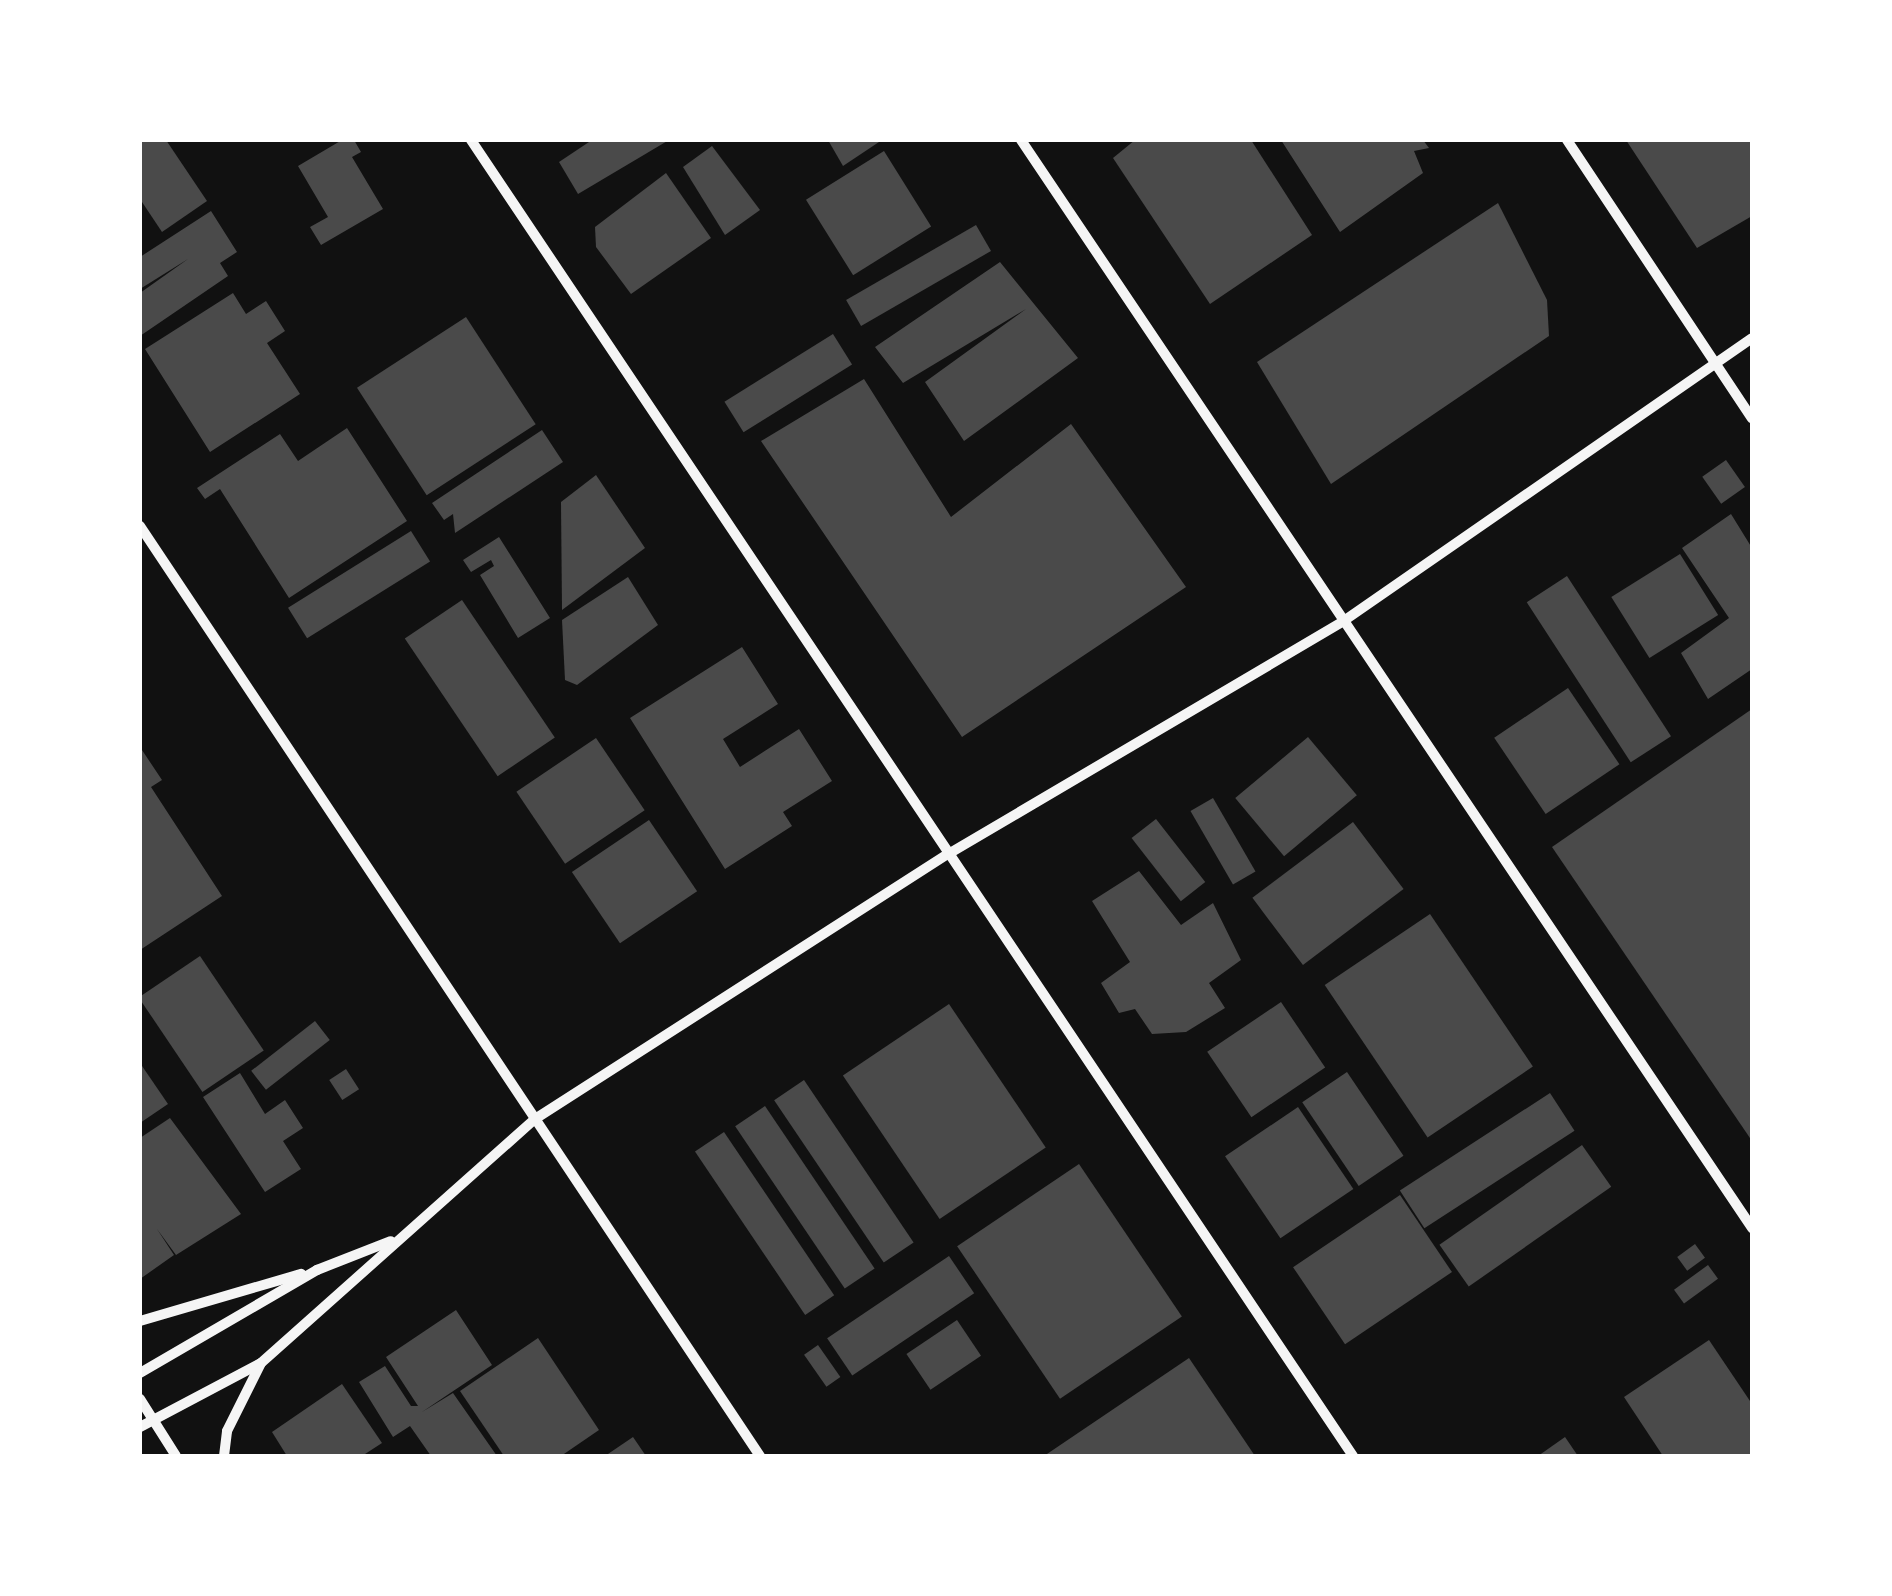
<!DOCTYPE html>
<html>
<head>
<meta charset="utf-8">
<style>
	body { margin:0 }
	#map { position:relative; width:1892px; height:1596px; overflow:hidden; background:#111; font-family:Commissioner,sans-serif }
	div>[style] { position:absolute }
	[style*='--x'] { left:calc(var(--x)*1px); top:calc(var(--y)*1px); width:calc(var(--w)*1px); rotate:calc(var(--a)*1deg) }
	.building>* { inset:0; background:#4a4a4a; transform-origin:0 0 }
	.minor>* { height:10px; margin:-5px; padding:0 5px; transform-origin:5px; border-radius:5px; background:#f5f5f5 }
	span { translate:-50% -50%; white-space:nowrap; text-align:center; line-height:1.15; -webkit-text-stroke:8px #fff; paint-order:stroke }
	.frame { position:absolute; inset:0; border:142px solid #fff; pointer-events:none }
</style>
</head>
<body>
<div id="map">
	<div class="building">
		<div style="clip-path:polygon(140px 140px,166px 140px,207px 201px,162px 232px,140px 199px)"></div>
		<div style="clip-path:polygon(342px 140px,354px 140px,361px 152px,352px 157px,383px 209px,321px 245px,310px 227px,328px 217px,298px 166px)"></div>
		<div style="clip-path:polygon(592px 140px,669px 140px,578px 194px,559px 162px)"></div>
		<div style="clip-path:polygon(828px 140px,882px 140px,843px 166px)"></div>
		<div style="clip-path:polygon(1135px 140px,1251px 140px,1312px 235px,1210px 304px,1113px 158px)"></div>
		<div style="clip-path:polygon(1281px 140px,1423px 140px,1429px 148px,1414px 151px,1423px 173px,1340px 232px)"></div>
		<div style="clip-path:polygon(1626px 140px,1752px 140px,1752px 216px,1697px 248px)"></div>
		<div style="clip-path:polygon(712px 146px,760px 210px,725px 235px,683px 167px)"></div>
		<div style="left:884px;top:151px;width:89px;height:92px;rotate:58deg"></div>
		<div style="clip-path:polygon(666px 173px,711px 238px,631px 294px,596px 247px,595px 227px)"></div>
		<div style="clip-path:polygon(1498px 203px,1547px 300px,1549px 336px,1331px 484px,1257px 362px)"></div>
		<div style="clip-path:polygon(211px 211px,237px 252px,220px 263px,228px 276px,140px 336px,140px 293px,188px 259px,140px 289px,140px 257px)"></div>
		<div style="left:976px;top:225px;width:30px;height:150px;rotate:60deg"></div>
		<div style="clip-path:polygon(1000px 262px,1078px 358px,964px 441px,925px 382px,1026px 309px,903px 383px,875px 347px)"></div>
		<div style="clip-path:polygon(233px 293px,246px 314px,266px 301px,285px 331px,267px 343px,300px 394px,210px 452px,145px 349px)"></div>
		<div style="left:466px;top:317px;width:128px;height:130px;rotate:57deg"></div>
		<div style="left:833px;top:334px;width:36px;height:128px;rotate:58deg"></div>
		<div style="clip-path:polygon(864px 379px,951px 517px,1071px 424px,1186px 587px,962px 737px,761px 441px)"></div>
		<div style="clip-path:polygon(347px 428px,407px 521px,289px 598px,220px 489px,205px 499px,197px 488px,280px 434px,298px 461px)"></div>
		<div style="clip-path:polygon(542px 430px,563px 462px,455px 533px,453px 514px,444px 520px,432px 503px)"></div>
		<div style="left:1726px;top:460px;width:33px;height:29px;rotate:55deg"></div>
		<div style="clip-path:polygon(596px 475px,645px 548px,562px 610px,561px 502px)"></div>
		<div style="clip-path:polygon(1731px 514px,1752px 548px,1752px 669px,1708px 699px,1681px 653px,1729px 618px,1682px 548px)"></div>
		<div style="left:411px;top:531px;width:36px;height:145px;rotate:58deg"></div>
		<div style="clip-path:polygon(499px 537px,550px 618px,518px 638px,480px 575px,494px 566px,491px 560px,471px 572px,463px 560px)"></div>
		<div style="left:1680px;top:554px;width:72px;height:81px;rotate:58deg"></div>
		<div style="left:1567px;top:576px;width:191px;height:48px;rotate:57deg"></div>
		<div style="clip-path:polygon(628px 577px,658px 625px,577px 685px,565px 680px,562px 620px)"></div>
		<div style="left:462px;top:600px;width:166px;height:69px;rotate:56deg"></div>
		<div style="clip-path:polygon(742px 647px,778px 704px,723px 739px,740px 767px,799px 729px,832px 781px,783px 812px,792px 826px,725px 869px,630px 718px)"></div>
		<div style="left:1568px;top:688px;width:92px;height:89px;rotate:56deg"></div>
		<div style="clip-path:polygon(1752px 709px,1752px 1141px,1552px 847px)"></div>
		<div style="left:1308px;top:737px;width:76px;height:95px;rotate:50deg"></div>
		<div style="left:596px;top:738px;width:87px;height:96px;rotate:56deg"></div>
		<div style="clip-path:polygon(140px 747px,162px 780px,151px 787px,222px 896px,140px 950px)"></div>
		<div style="left:1213px;top:798px;width:85px;height:26px;rotate:60deg"></div>
		<div style="left:1156px;top:819px;width:80px;height:31px;rotate:52deg"></div>
		<div style="left:649px;top:820px;width:86px;height:93px;rotate:56deg"></div>
		<div style="left:1353px;top:822px;width:84px;height:126px;rotate:53deg"></div>
		<div style="clip-path:polygon(1139px 871px,1181px 925px,1213px 903px,1241px 960px,1209px 983px,1225px 1008px,1186px 1032px,1152px 1034px,1135px 1009px,1119px 1013px,1101px 983px,1130px 962px,1092px 901px)"></div>
		<div style="left:1430px;top:914px;width:184px;height:127px;rotate:56deg"></div>
		<div style="left:200px;top:956px;width:114px;height:74px;rotate:56deg"></div>
		<div style="left:1281px;top:1002px;width:79px;height:89px;rotate:56deg"></div>
		<div style="left:949px;top:1004px;width:173px;height:128px;rotate:56deg"></div>
		<div style="left:315px;top:1021px;width:24px;height:81px;rotate:52deg"></div>
		<div style="clip-path:polygon(140px 1063px,168px 1104px,140px 1123px)"></div>
		<div style="left:346px;top:1069px;width:24px;height:20px;rotate:57deg"></div>
		<div style="left:1347px;top:1072px;width:101px;height:54px;rotate:56deg"></div>
		<div style="clip-path:polygon(240px 1073px,265px 1114px,285px 1100px,303px 1128px,283px 1141px,301px 1169px,265px 1192px,203px 1097px)"></div>
		<div style="left:804px;top:1080px;width:196px;height:36px;rotate:56deg"></div>
		<div style="left:1550px;top:1093px;width:45px;height:179px;rotate:57deg"></div>
		<div style="left:765px;top:1106px;width:196px;height:36px;rotate:56deg"></div>
		<div style="left:1298px;top:1107px;width:99px;height:88px;rotate:56deg"></div>
		<div style="clip-path:polygon(170px 1118px,241px 1214px,176px 1255px,157px 1229px,174px 1255px,140px 1279px,140px 1138px)"></div>
		<div style="left:724px;top:1132px;width:197px;height:35px;rotate:56deg"></div>
		<div style="left:1582px;top:1145px;width:51px;height:174px;rotate:55deg"></div>
		<div style="left:1079px;top:1164px;width:184px;height:147px;rotate:56deg"></div>
		<div style="left:1400px;top:1195px;width:93px;height:129px;rotate:56deg"></div>
		<div style="left:1695px;top:1244px;width:17px;height:22px;rotate:54deg"></div>
		<div style="left:949px;top:1256px;width:45px;height:147px;rotate:56deg"></div>
		<div style="left:1708px;top:1265px;width:17px;height:42px;rotate:54deg"></div>
		<div style="clip-path:polygon(456px 1310px,492px 1365px,422px 1412px,453px 1393px,497px 1456px,431px 1456px,410px 1426px,393px 1437px,359px 1382px,385px 1366px,411px 1406px,418px 1406px,386px 1357px)"></div>
		<div style="left:957px;top:1320px;width:43px;height:61px;rotate:56deg"></div>
		<div style="clip-path:polygon(538px 1338px,599px 1430px,561px 1456px,504px 1456px,460px 1391px)"></div>
		<div style="clip-path:polygon(1709px 1340px,1752px 1404px,1752px 1456px,1663px 1456px,1624px 1397px)"></div>
		<div style="left:818px;top:1345px;width:39px;height:17px;rotate:55deg"></div>
		<div style="clip-path:polygon(1189px 1358px,1255px 1456px,1044px 1456px)"></div>
		<div style="clip-path:polygon(342px 1384px,382px 1443px,362px 1456px,287px 1456px,272px 1432px)"></div>
		<div style="clip-path:polygon(633px 1437px,646px 1456px,605px 1456px)"></div>
		<div style="clip-path:polygon(1565px 1437px,1578px 1456px,1538px 1456px)"></div>
	</div>
	<div class="minor">
		<div style="--x:471;--y:140;--w:1584;--a:56.17"></div>
		<div style="--x:1021;--y:140;--w:1311;--a:56.1"></div>
		<div style="--x:1567;--y:140;--w:334;--a:56.4"></div>
		<div style="--x:140;--y:526;--w:1118;--a:56.31"></div>
		<div style="--x:140;--y:1321;--w:168;--a:-16.3"></div>
		<div style="--x:140;--y:1373;--w:205;--a:-30.2"></div>
		<div style="--x:317;--y:1270;--w:79;--a:-21.4"></div>
		<div style="--x:140;--y:1399;--w:67;--a:57.7"></div>
		<div style="--x:140;--y:1427;--w:137;--a:-27.9"></div>
		<div style="--x:261;--y:1363;--w:367;--a:-41.7"></div>
		<div style="--x:535;--y:1119;--w:493;--a:-32.7"></div>
		<div style="--x:950;--y:853;--w:459;--a:-30.5"></div>
		<div style="--x:1345;--y:620;--w:495;--a:-34.7"></div>
		<div style="--x:224;--y:1456;--w:25;--a:-83"></div>
		<div style="--x:227;--y:1431;--w:74;--a:-63.4"></div>
	</div>
	<div class="frame"></div>
</div>
</body>
</html>
